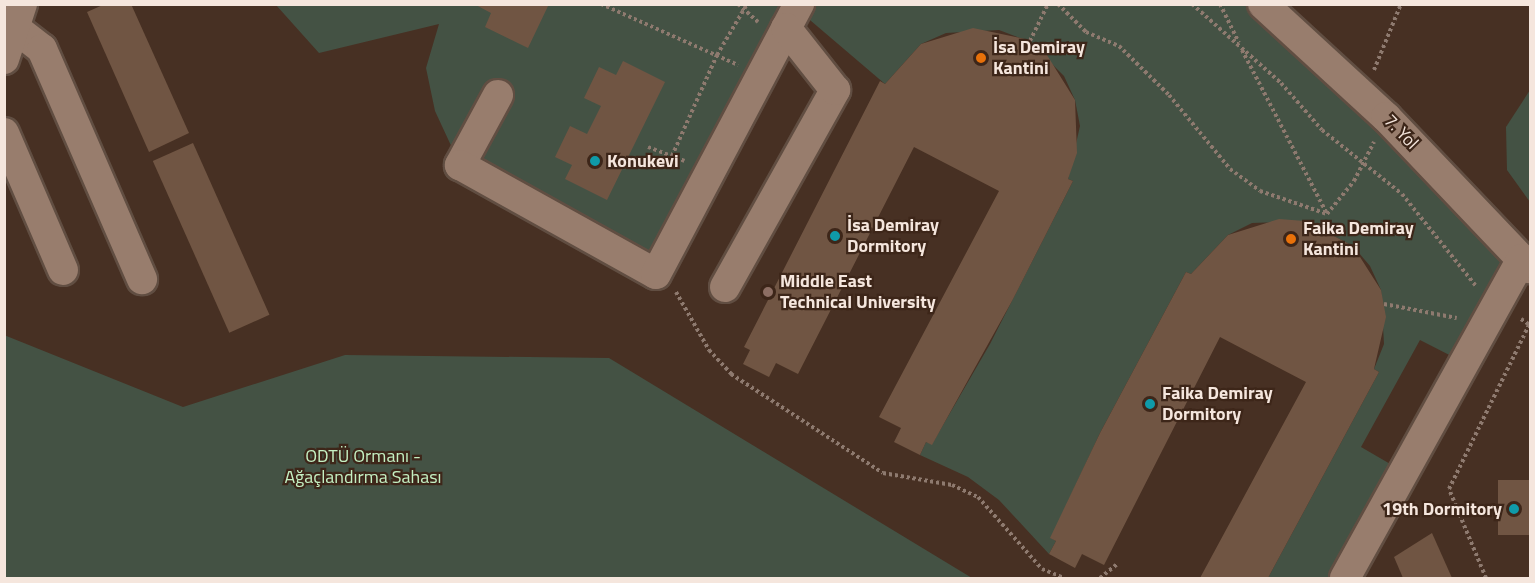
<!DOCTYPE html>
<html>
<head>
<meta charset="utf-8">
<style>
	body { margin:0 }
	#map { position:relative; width:1535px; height:583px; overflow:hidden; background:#473023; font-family:"Titillium Web",sans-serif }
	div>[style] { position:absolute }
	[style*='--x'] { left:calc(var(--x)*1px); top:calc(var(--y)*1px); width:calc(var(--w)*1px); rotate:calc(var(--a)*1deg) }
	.green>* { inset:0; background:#445244 }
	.building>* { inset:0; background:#705543; transform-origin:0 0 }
	.path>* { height:4px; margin-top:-2px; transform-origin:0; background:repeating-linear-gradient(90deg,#8e7a6f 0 3px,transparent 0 6px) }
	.roads { filter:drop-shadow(2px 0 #614e42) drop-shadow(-2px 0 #614e42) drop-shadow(0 2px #614e42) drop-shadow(0 -2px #614e42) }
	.minor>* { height:30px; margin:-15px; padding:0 15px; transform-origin:15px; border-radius:15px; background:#987d6d }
	.dots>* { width:16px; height:16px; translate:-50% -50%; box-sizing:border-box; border:3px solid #3d2619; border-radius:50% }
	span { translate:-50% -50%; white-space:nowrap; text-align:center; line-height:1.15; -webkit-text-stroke:4.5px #3d2619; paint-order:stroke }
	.poi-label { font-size:18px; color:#f5e6dd; font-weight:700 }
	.left { translate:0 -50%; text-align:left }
	.right { translate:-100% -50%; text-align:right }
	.street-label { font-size:18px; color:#f5e6dd }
	.park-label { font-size:18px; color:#c4f0c3 }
	.frame { position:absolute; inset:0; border:6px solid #f5e6dd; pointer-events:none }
</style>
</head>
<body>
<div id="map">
	<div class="green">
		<div style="clip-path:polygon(276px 5px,1263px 5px,1522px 259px,1465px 363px,1420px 340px,1361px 447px,1404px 472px,1344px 578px,1268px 578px,1379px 372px,1374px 369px,1384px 344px,1381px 290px,1370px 266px,1353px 246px,1305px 221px,1252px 223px,1228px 235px,1191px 274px,1186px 272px,1100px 433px,1051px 538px,1056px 541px,1049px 554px,999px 500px,968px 477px,920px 455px,926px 442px,932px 444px,990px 344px,1073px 181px,1068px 179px,1080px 126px,1075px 100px,1064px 76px,1030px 42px,999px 30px,946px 33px,921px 44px,885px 84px,797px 9px,656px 274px,460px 165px,435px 111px,426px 68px,439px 24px,319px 53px)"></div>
		<div style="clip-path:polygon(1530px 90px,1530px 202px,1507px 170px,1506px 127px)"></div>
		<div style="clip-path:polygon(4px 335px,183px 407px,345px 355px,609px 358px,972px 578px,5px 578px)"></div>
	</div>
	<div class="building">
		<div style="clip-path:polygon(105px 4px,131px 4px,189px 133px,149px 152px,87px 12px)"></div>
		<div style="clip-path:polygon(474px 4px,549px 4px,528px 48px,485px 27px,491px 13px)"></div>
		<div style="clip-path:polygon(973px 28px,1025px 39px,1047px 55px,1075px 100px,1077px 153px,1068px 179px,1073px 181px,1012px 301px,932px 445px,926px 442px,920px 455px,894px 442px,901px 428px,879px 417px,999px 191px,914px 147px,798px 374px,776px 363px,769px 377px,743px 364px,750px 350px,744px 347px,880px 81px,885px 84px,921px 44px)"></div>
		<div style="clip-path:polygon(623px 61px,665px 82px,607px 200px,565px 179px,572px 165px,555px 157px,570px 126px,587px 134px,601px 106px,584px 98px,599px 67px,616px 75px)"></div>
		<div style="left:193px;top:143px;width:188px;height:44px;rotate:66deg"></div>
		<div style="clip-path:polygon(1279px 219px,1305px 221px,1353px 246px,1381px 290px,1386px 317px,1374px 369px,1379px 372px,1268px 578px,1200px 578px,1306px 382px,1220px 337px,1104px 565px,1082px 554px,1075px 568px,1049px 554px,1056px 541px,1050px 538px,1100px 433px,1186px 272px,1191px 274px,1228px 235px)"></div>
		<div style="left:1530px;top:480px;width:55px;height:32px;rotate:90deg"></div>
		<div style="clip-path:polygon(1432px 533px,1452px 578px,1403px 578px,1394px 557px)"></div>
	</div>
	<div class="path">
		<div style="--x:601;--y:4;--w:150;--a:24"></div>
		<div style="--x:738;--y:4;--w:27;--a:42"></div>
		<div style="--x:1058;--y:4;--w:40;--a:45"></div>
		<div style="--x:1086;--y:32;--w:36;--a:23"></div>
		<div style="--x:1119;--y:46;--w:70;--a:44.4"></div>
		<div style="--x:1169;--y:95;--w:96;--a:50.5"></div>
		<div style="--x:1230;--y:169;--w:37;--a:36"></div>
		<div style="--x:1260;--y:191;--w:71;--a:18.9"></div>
		<div style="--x:1192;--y:4;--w:119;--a:41.6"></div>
		<div style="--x:1281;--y:83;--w:62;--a:48.9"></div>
		<div style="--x:1322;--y:130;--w:102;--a:38.7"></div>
		<div style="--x:1402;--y:194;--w:118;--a:51.2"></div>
		<div style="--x:1220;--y:4;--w:43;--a:64"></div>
		<div style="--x:1030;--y:41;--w:41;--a:-64.1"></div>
		<div style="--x:1242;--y:50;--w:185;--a:62.6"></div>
		<div style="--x:1374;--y:70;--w:71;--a:-67.8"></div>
		<div style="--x:648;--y:147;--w:39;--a:21"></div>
		<div style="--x:672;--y:156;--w:111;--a:-66"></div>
		<div style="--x:717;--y:55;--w:59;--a:-59.5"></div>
		<div style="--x:1327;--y:214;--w:43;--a:-50.7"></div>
		<div style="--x:1354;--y:181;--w:44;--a:-62.9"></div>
		<div style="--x:676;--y:292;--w:67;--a:60.4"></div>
		<div style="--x:709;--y:350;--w:33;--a:47"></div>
		<div style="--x:731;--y:374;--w:181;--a:33.1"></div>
		<div style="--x:883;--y:473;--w:70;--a:9.9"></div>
		<div style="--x:952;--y:485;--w:29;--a:25"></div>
		<div style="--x:978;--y:497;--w:96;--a:48.4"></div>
		<div style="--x:1042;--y:569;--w:24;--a:22"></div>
		<div style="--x:1384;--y:304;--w:74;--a:10.9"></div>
		<div style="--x:1521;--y:319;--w:11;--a:34"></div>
		<div style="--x:1100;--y:578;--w:22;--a:-39"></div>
		<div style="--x:1486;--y:578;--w:96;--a:-112.6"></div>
		<div style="--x:1449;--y:489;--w:185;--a:-64"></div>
	</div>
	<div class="roads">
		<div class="minor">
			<div style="--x:1263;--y:4;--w:167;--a:42.6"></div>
			<div style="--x:1386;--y:117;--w:209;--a:46.4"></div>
			<div style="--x:15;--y:28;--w:34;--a:38"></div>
			<div style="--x:42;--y:49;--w:251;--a:66.5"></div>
			<div style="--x:4;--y:59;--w:58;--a:-71.9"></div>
			<div style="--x:498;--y:95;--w:80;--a:118.5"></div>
			<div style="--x:460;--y:165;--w:224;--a:29.1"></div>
			<div style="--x:656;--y:274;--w:306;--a:-62.1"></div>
			<div style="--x:4;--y:133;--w:149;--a:66.7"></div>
			<div style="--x:725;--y:287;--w:226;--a:-60.8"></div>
			<div style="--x:835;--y:90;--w:79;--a:-128.3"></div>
			<div style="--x:1345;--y:578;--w:365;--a:-61"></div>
		</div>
	</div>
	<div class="dots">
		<div style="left:981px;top:58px;background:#e8710a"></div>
		<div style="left:595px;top:161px;background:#0f9aa8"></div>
		<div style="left:835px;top:236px;background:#0f9aa8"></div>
		<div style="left:1291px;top:239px;background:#e8710a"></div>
		<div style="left:768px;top:292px;background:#8d6e63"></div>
		<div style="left:1150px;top:404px;background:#0f9aa8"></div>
		<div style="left:1514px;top:509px;background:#0f9aa8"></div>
	</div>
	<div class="poi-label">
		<span class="left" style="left:993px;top:58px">İsa Demiray<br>Kantini</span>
		<span class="left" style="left:607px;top:161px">Konukevi</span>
		<span class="left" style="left:847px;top:236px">İsa Demiray<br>Dormitory</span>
		<span class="left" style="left:1303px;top:239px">Faika Demiray<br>Kantini</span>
		<span class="left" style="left:780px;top:292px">Middle East<br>Technical University</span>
		<span class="left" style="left:1162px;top:404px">Faika Demiray<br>Dormitory</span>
		<span class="right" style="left:1502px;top:509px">19th Dormitory</span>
	</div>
	<div class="street-label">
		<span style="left:1401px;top:132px;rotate:46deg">7. Yol</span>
	</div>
	<div class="park-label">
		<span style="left:363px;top:467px">ODTÜ Ormanı -<br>Ağaçlandırma Sahası</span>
	</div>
	<div class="frame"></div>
</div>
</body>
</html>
